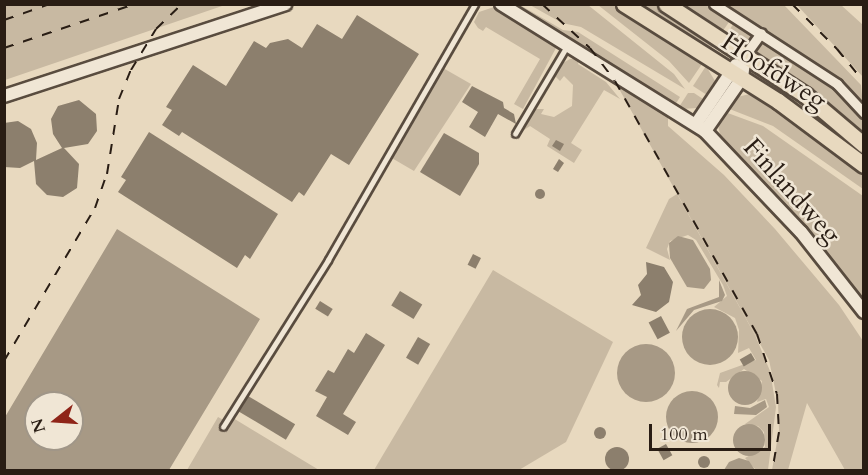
<!DOCTYPE html>
<html>
<head>
<meta charset="utf-8">
<style>
	body { margin:0 }
	#map { position:relative; width:868px; height:475px; overflow:hidden; background:#e8d9bf; font-family:Cardo,serif }
	div>[style] { position:absolute }
	[style*='--x'] { left:calc(var(--x)*1px); top:calc(var(--y)*1px); width:calc(var(--w)*1px); rotate:calc(var(--a)*1deg) }
	.green>* { inset:0; background:#c8b9a2 }
	.water>* { inset:0; background:#a79985 }
	.round { border-radius:50% }
	.building>* { inset:0; background:#8c7f6d; transform-origin:0 0 }
	.roads { filter:drop-shadow(2px 0 #594c3f) drop-shadow(-2px 0 #594c3f) drop-shadow(0 2px #594c3f) drop-shadow(0 -2px #594c3f) }
	.service>* { height:4.5px; margin:-2.25px; padding:0 2.25px; transform-origin:2.25px; border-radius:2.25px; background:#f0e6d5 }
	.minor>* { height:9px; margin:-4.5px; padding:0 4.5px; transform-origin:4.5px; border-radius:4.5px; background:#f0e6d5 }
	.tertiary>* { height:12px; margin:-6px; padding:0 6px; transform-origin:6px; border-radius:6px; background:#f0e6d5 }
	.primary>* { height:15px; margin:-7.5px; padding:0 7.5px; transform-origin:7.5px; border-radius:7.5px; background:#e8d9bf }
	.rail>* { height:2px; margin-top:-1px; transform-origin:0; background:repeating-linear-gradient(90deg,#291d14 0 10px,transparent 0 20px) }
	span { translate:-50% -50%; white-space:nowrap; text-align:center; line-height:1.15; -webkit-text-stroke:5px #f0e6d5; paint-order:stroke }
	.street-label { font-size:26px; color:#291d14 }
	.frame { position:absolute; inset:0; border:6px solid #291d14; pointer-events:none }
	.north { position:absolute; left:24px; top:391px; width:60px; height:60px; box-sizing:border-box; background:#f0e6d5; border:2px solid #a09688; border-radius:50%; rotate:253deg; font-size:16px; font-weight:700; line-height:24px; text-align:center; color:#291d14 }
	.north::after { content:''; display:block; margin:auto; width:21px; height:27px; background:#8f2418; clip-path:polygon(50% 0,100% 100%,50% 72%,0 100%) }
	.scale { position:absolute; left:649px; top:424px; width:122px; height:27px; box-sizing:border-box; border:3px solid #291d14; border-top:0; padding-left:8px; font-size:18px; line-height:21px; white-space:nowrap; color:#291d14; -webkit-text-stroke:4px #f0e6d5; paint-order:stroke }
</style>
</head>
<body>
<div id="map">
	<div class="green">
		<div style="clip-path:polygon(4px 5px,5px 4px,225px 5px,5px 80px)"></div>
		<div style="clip-path:polygon(510px 5px,520px 5px,563px 30px,578px 32px,680px 97px,675px 105px)"></div>
		<div style="clip-path:polygon(530px 5px,588px 5px,674px 74px,685px 89px,581px 27px,562px 23px)"></div>
		<div style="clip-path:polygon(598px 5px,616px 5px,702px 64px,689px 83px,669px 61px)"></div>
		<div style="clip-path:polygon(633px 5px,655px 5px,716px 42px,709px 52px)"></div>
		<div style="clip-path:polygon(673px 5px,708px 5px,728px 17px,729px 22px,720px 35px)"></div>
		<div style="clip-path:polygon(721px 5px,784px 5px,861px 85px,863px 108px,823px 70px)"></div>
		<div style="clip-path:polygon(797px 5px,841px 5px,863px 25px,863px 77px)"></div>
		<div style="clip-path:polygon(494px 7px,553px 40px,556px 48px,523px 109px,514px 104px,540px 59px,486px 27px,483px 31px,478px 28px,474px 22px,479px 12px)"></div>
		<div style="clip-path:polygon(735px 21px,752px 34px,746px 47px,725px 37px)"></div>
		<div style="clip-path:polygon(764px 42px,829px 81px,863px 117px,863px 138px,755px 55px,758px 45px)"></div>
		<div style="clip-path:polygon(570px 59px,579px 59px,578px 64px,606px 82px,620px 99px,604px 90px,571px 143px,582px 150px,574px 163px,547px 146px,550px 139px,530px 126px,524px 130px,535px 109px,544px 109px,541px 114px,554px 117px,572px 106px,573px 85px,564px 76px,560px 81px,555px 76px,561px 64px)"></div>
		<div style="clip-path:polygon(706px 66px,715px 81px,710px 97px,693px 86px)"></div>
		<div style="clip-path:polygon(443px 68px,471px 84px,414px 171px,390px 157px)"></div>
		<div style="clip-path:polygon(754px 68px,783px 85px,863px 150px,863px 158px,749px 75px)"></div>
		<div style="clip-path:polygon(612px 76px,668px 114px,668px 126px,724px 175px,775px 229px,839px 305px,863px 341px,863px 470px,845px 470px,807px 403px,788px 470px,772px 470px,779px 430px,778px 403px,769px 360px)"></div>
		<div style="clip-path:polygon(688px 93px,694px 93px,706px 101px,697px 108px,682px 109px,679px 107px)"></div>
		<div style="clip-path:polygon(750px 94px,826px 140px,863px 171px,863px 189px,773px 126px,727px 108px,737px 97px)"></div>
		<div style="clip-path:polygon(725px 112px,763px 126px,863px 196px,863px 306px,721px 141px,718px 124px)"></div>
		<div style="clip-path:polygon(677px 194px,755px 335px,770px 371px,776px 407px,768px 470px,756px 470px,745px 458px,765px 447px,764px 432px,758px 426px,745px 424px,769px 407px,766px 399px,757px 402px,762px 381px,744px 369px,726px 382px,720px 382px,719px 388px,717px 385px,720px 373px,756px 360px,749px 348px,738px 353px,739px 330px,735px 318px,714px 307px,727px 296px,723px 285px,696px 240px,688px 235px,670px 241px,667px 249px,670px 260px,646px 248px,669px 199px)"></div>
		<div style="clip-path:polygon(493px 270px,613px 342px,566px 442px,519px 470px,374px 470px)"></div>
		<div style="clip-path:polygon(218px 417px,229px 423px,233px 418px,319px 470px,187px 470px)"></div>
	</div>
	<div class="water">
		<div style="clip-path:polygon(evenodd,117px 229px,260px 319px,169px 470px,5px 470px,5px 417px,117px 229px,36px 403px,72px 403px,72px 439px,36px 439px,36px 403px)"></div>
		<div style="clip-path:polygon(678px 236px,693px 240px,710px 269px,711px 280px,704px 289px,687px 287px,670px 258px,669px 243px)"></div>
		<div style="clip-path:polygon(719px 280px,725px 295px,722px 301px,694px 310px,676px 331px,687px 309px,719px 297px)"></div>
		<div class="round" style="left:682px;top:309px;width:56px;height:56px"></div>
		<div class="round" style="left:617px;top:344px;width:58px;height:58px"></div>
		<div class="round" style="left:728px;top:371px;width:34px;height:34px"></div>
		<div class="round" style="left:666px;top:391px;width:52px;height:52px"></div>
		<div style="clip-path:polygon(765px 400px,767px 407px,756px 415px,734px 414px,735px 406px,750px 408px)"></div>
		<div class="round" style="left:733px;top:424px;width:32px;height:32px"></div>
		<div style="clip-path:polygon(739px 458px,749px 461px,755px 470px,724px 470px,729px 462px)"></div>
	</div>
	<div class="building">
		<div style="clip-path:polygon(357px 15px,419px 54px,349px 165px,331px 154px,304px 196px,299px 192px,292px 202px,182px 132px,179px 136px,162px 125px,172px 110px,166px 107px,193px 65px,226px 86px,254px 41px,266px 48px,270px 43px,288px 39px,302px 48px,317px 24px,342px 39px)"></div>
		<div style="clip-path:polygon(472px 86px,503px 102px,504px 108px,514px 114px,516px 124px,498px 114px,485px 137px,469px 127px,478px 112px,462px 102px)"></div>
		<div style="clip-path:polygon(79px 100px,96px 114px,97px 131px,88px 144px,64px 148px,79px 164px,77px 188px,63px 197px,47px 195px,36px 184px,34px 161px,20px 168px,4px 167px,4px 123px,18px 121px,31px 129px,37px 143px,36px 160px,62px 148px,53px 134px,51px 119px,58px 106px)"></div>
		<div style="clip-path:polygon(149px 132px,278px 214px,250px 259px,245px 255px,237px 268px,118px 192px,126px 180px,121px 177px)"></div>
		<div style="clip-path:polygon(444px 133px,479px 153px,479px 164px,460px 196px,420px 172px)"></div>
		<div style="clip-path:polygon(556px 140px,564px 144px,560px 151px,552px 146px)"></div>
		<div style="clip-path:polygon(559px 159px,564px 163px,558px 172px,553px 169px)"></div>
		<div class="round" style="left:535px;top:189px;width:10px;height:10px"></div>
		<div style="left:473px;top:254px;width:9px;height:12px;rotate:27deg"></div>
		<div style="clip-path:polygon(646px 262px,664px 267px,673px 282px,669px 302px,656px 312px,632px 305px,641px 295px,638px 285px,647px 274px)"></div>
		<div style="left:400px;top:291px;width:26px;height:17px;rotate:31deg"></div>
		<div style="left:320px;top:301px;width:15px;height:9px;rotate:32deg"></div>
		<div style="left:661px;top:316px;width:19px;height:14px;rotate:62deg"></div>
		<div style="clip-path:polygon(366px 333px,385px 345px,343px 414px,356px 422px,348px 435px,316px 416px,327px 397px,315px 391px,328px 370px,334px 373px,348px 349px,354px 353px)"></div>
		<div style="left:418px;top:337px;width:14px;height:24px;rotate:30deg"></div>
		<div style="left:751px;top:353px;width:8px;height:13px;rotate:60deg"></div>
		<div style="left:248px;top:396px;width:55px;height:18px;rotate:31deg"></div>
		<div class="round" style="left:594px;top:427px;width:12px;height:12px"></div>
		<div style="left:666px;top:444px;width:13px;height:10px;rotate:61deg"></div>
		<div class="round" style="left:605px;top:447px;width:24px;height:24px"></div>
		<div class="round" style="left:698px;top:456px;width:12px;height:12px"></div>
	</div>
	<div class="roads">
		<div class="service">
			<div style="--x:515;--y:134;--w:102;--a:-59.4"></div>
			<div style="--x:223;--y:427;--w:197;--a:-57.8"></div>
			<div style="--x:328;--y:260;--w:295;--a:-60.1"></div>
		</div>
		<div class="minor">
			<div style="--x:714;--y:4;--w:147;--a:33"></div>
			<div style="--x:837;--y:84;--w:40;--a:47"></div>
			<div style="--x:745;--y:55;--w:27;--a:-54"></div>
		</div>
		<div class="tertiary">
			<div style="--x:501;--y:4;--w:240;--a:31.9"></div>
			<div style="--x:705;--y:131;--w:139;--a:46.5"></div>
			<div style="--x:801;--y:232;--w:102;--a:51.8"></div>
			<div style="--x:4;--y:96;--w:296;--a:-18.1"></div>
			<div style="--x:696;--y:124;--w:71;--a:-55.9"></div>
			<div style="--x:705;--y:131;--w:65;--a:-55.1"></div>
			<div style="--x:742;--y:78;--w:23;--a:-83"></div>
		</div>
		<div class="primary">
			<div style="--x:624;--y:4;--w:182;--a:32.2"></div>
			<div style="--x:778;--y:101;--w:107;--a:36.7"></div>
			<div style="--x:666;--y:4;--w:166;--a:33.2"></div>
			<div style="--x:805;--y:95;--w:77;--a:40.3"></div>
		</div>
	</div>
	<div class="rail">
		<div style="--x:542;--y:4;--w:65;--a:42.5"></div>
		<div style="--x:590;--y:48;--w:41;--a:52.9"></div>
		<div style="--x:615;--y:81;--w:290;--a:60.7"></div>
		<div style="--x:757;--y:334;--w:63;--a:71.6"></div>
		<div style="--x:777;--y:394;--w:38;--a:87"></div>
		<div style="--x:779;--y:432;--w:39;--a:100"></div>
		<div style="--x:792;--y:4;--w:64;--a:45"></div>
		<div style="--x:837;--y:49;--w:43;--a:50.7"></div>
		<div style="--x:4;--y:20;--w:49;--a:-19.2"></div>
		<div style="--x:4;--y:48;--w:138;--a:-18.6"></div>
		<div style="--x:4;--y:361;--w:178;--a:-59.3"></div>
		<div style="--x:95;--y:208;--w:36;--a:-71"></div>
		<div style="--x:107;--y:174;--w:76;--a:-80.9"></div>
		<div style="--x:119;--y:99;--w:31;--a:-68"></div>
		<div style="--x:131;--y:70;--w:48;--a:-58.6"></div>
		<div style="--x:156;--y:29;--w:36;--a:-44"></div>
	</div>
	<div class="street-label">
		<span style="left:774px;top:71px;rotate:33deg">Hoofdweg</span>
		<span style="left:792px;top:191px;rotate:48deg">Finlandweg</span>
	</div>
	<div class="frame"></div>
	<div class="north">N</div>
	<div class="scale">100 m</div>
</div>
</body>
</html>
